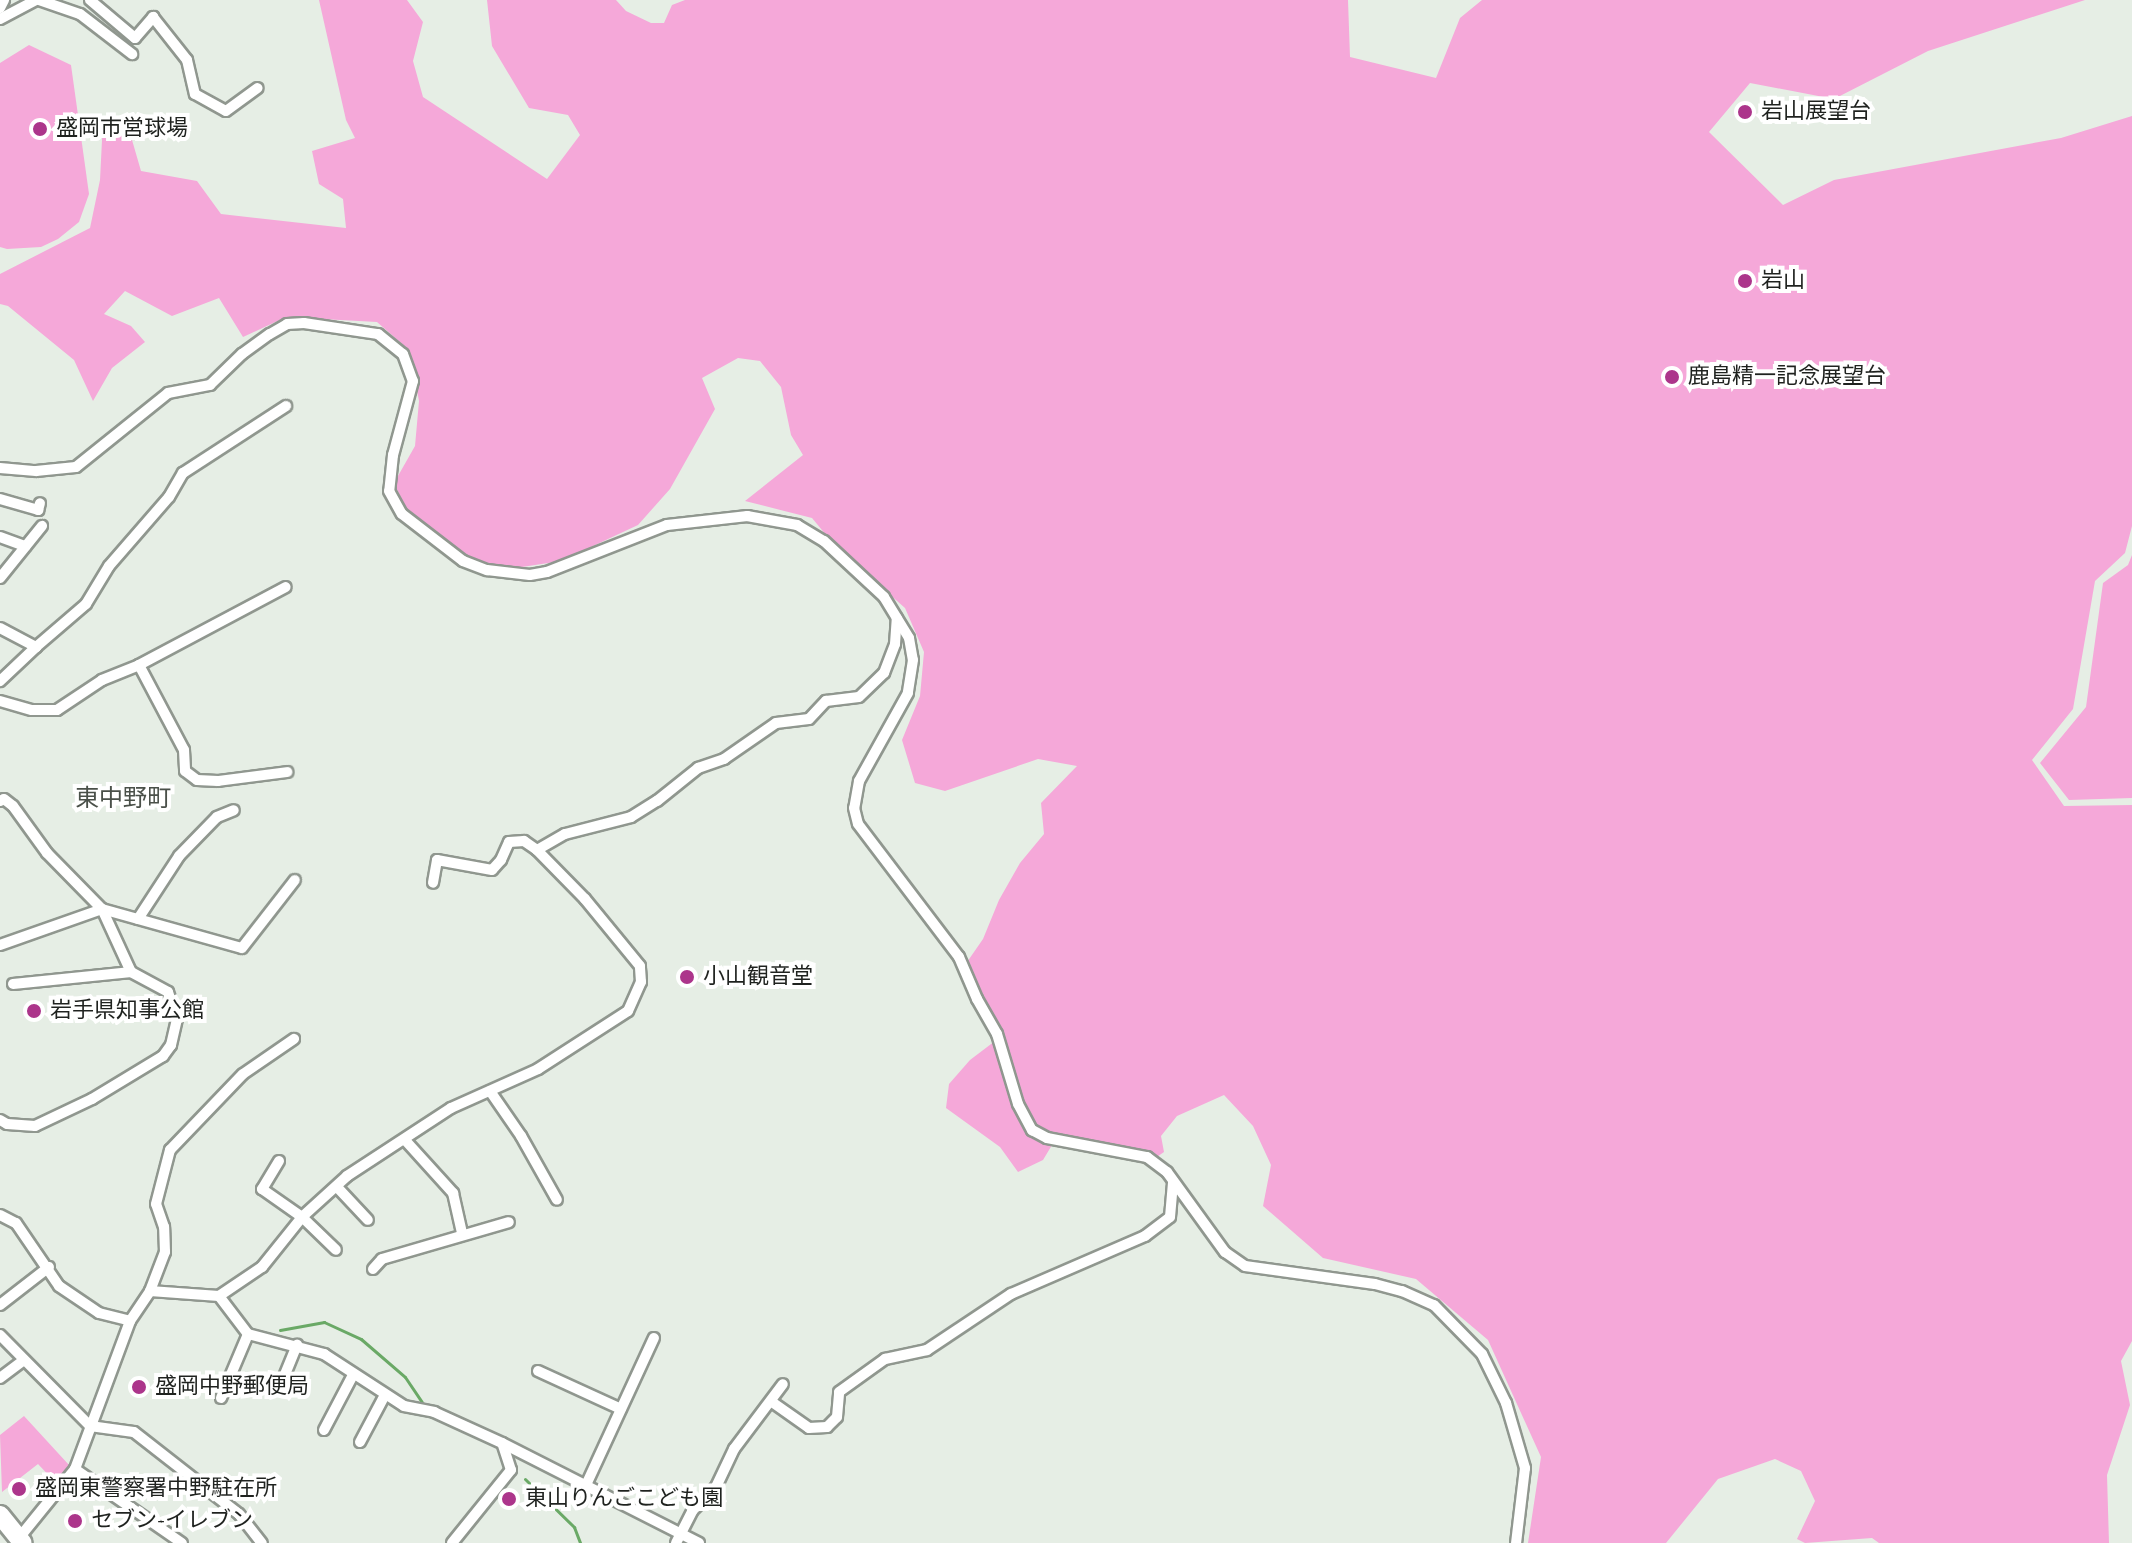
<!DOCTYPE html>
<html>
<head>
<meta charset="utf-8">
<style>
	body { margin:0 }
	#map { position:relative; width:2132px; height:1543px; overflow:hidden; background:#e6eee5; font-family:"Sofia Sans Condensed","Noto Sans JP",sans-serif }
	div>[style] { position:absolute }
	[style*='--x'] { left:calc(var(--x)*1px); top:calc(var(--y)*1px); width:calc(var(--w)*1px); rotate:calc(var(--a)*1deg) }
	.green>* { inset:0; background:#f5a8d9 }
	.stream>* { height:3px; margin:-1.5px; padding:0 1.5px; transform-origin:1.5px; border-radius:1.5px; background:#6aa966 }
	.roads { filter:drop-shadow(2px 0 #90978f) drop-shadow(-2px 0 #90978f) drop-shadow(0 2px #90978f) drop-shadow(0 -2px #90978f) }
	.minor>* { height:10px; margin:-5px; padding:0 5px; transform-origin:5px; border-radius:5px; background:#fff }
	.trunk>* { height:18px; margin:-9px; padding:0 9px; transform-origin:9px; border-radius:9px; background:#fff }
	.dots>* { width:22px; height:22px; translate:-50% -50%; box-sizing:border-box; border:4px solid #fff; border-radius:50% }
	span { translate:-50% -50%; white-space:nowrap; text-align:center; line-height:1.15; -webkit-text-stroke:8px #fff; paint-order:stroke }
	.poi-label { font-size:22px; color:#1f221f }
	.left { translate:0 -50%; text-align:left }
	.neighbourhood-label { font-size:24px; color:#4a5049 }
</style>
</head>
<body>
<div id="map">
	<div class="green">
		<div style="clip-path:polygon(319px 0,407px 0,423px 22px,413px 61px,423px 97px,547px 179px,580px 135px,568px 115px,529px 108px,492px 46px,487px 0,616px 0,626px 11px,651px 23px,664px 23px,672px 5px,685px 0,1348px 0,1350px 57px,1436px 78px,1460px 18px,1482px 0,2085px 0,1928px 51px,1834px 99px,1750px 83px,1709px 132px,1783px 205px,1834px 180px,2061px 138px,2132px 116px,2132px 526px,2125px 553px,2095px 581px,2073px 709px,2032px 760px,2064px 806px,2132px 805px,2132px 1341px,2121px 1361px,2130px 1405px,2107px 1475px,2109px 1543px,1879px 1543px,1872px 1538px,1805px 1543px,1797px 1539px,1815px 1501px,1801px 1471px,1775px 1459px,1718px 1479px,1666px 1543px,1528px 1543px,1541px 1457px,1488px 1340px,1416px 1279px,1323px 1258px,1263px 1206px,1271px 1165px,1253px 1126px,1224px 1095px,1177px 1116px,1161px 1136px,1164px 1152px,1151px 1161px,1055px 1140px,1043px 1160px,1018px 1172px,1000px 1147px,946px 1108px,949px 1084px,970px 1060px,999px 1038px,965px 965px,983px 939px,999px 900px,1020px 863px,1044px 834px,1041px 803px,1077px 766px,1038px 759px,945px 791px,915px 783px,902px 740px,920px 696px,924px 652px,905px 608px,836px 547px,812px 518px,745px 501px,803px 455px,791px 435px,781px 387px,760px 361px,738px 358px,702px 378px,715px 409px,670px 489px,638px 525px,561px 561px,522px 567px,483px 566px,409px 515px,394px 483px,415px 446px,419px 401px,409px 350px,377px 322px,286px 317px,243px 337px,219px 298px,172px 316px,125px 291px,104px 314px,131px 326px,145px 342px,112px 368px,93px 401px,74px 360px,8px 306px,0 304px,0 274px,90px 228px,100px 180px,103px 120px,130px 133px,141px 171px,197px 181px,221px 214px,346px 228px,343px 199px,319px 184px,312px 151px,355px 138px,346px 120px)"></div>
		<div style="clip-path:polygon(29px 45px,71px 65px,89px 194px,79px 222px,58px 239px,41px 247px,7px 249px,0 247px,0 63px)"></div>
		<div style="clip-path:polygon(2132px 555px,2132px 798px,2069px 800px,2040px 763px,2086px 707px,2103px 583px,2128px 565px)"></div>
		<div style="clip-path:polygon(24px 1416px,69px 1465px,55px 1482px,38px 1464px,2px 1492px,0 1435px)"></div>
	</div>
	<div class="stream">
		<div style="--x:280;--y:1330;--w:45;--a:-10.3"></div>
		<div style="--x:324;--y:1322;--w:41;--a:24.7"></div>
		<div style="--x:361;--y:1339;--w:58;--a:40.8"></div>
		<div style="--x:405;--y:1377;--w:30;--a:56"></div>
		<div style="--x:525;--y:1479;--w:69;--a:44.4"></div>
		<div style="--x:574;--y:1527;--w:17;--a:69"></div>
	</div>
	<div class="roads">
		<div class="minor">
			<div style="--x:39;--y:0;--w:43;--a:18.9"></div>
			<div style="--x:80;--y:14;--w:66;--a:37.6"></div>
			<div style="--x:90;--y:0;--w:59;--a:40.2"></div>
			<div style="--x:135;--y:38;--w:28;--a:-49"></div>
			<div style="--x:153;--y:17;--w:55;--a:51.7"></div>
			<div style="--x:187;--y:60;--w:35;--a:77"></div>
			<div style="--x:195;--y:94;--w:35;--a:29"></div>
			<div style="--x:226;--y:111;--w:39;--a:-36"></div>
			<div style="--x:0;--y:8;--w:9;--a:-63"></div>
			<div style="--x:0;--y:19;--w:41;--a:-27.8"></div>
			<div style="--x:0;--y:468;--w:36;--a:5"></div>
			<div style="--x:36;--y:471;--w:40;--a:-5.7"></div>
			<div style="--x:76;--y:467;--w:118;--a:-38.8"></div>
			<div style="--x:168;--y:393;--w:43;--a:-10.8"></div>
			<div style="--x:210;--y:385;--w:45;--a:-44.1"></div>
			<div style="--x:242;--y:354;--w:34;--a:-36"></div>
			<div style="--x:270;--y:334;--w:20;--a:-30"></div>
			<div style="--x:287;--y:324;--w:17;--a:-3"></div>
			<div style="--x:304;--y:323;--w:75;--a:8.5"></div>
			<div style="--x:378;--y:334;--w:32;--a:39"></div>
			<div style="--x:403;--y:354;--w:29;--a:70"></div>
			<div style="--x:413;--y:381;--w:77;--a:105.1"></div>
			<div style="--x:393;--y:455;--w:36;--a:96"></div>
			<div style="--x:389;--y:491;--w:26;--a:61"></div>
			<div style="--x:402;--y:514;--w:77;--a:37.6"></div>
			<div style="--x:463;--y:561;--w:26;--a:21"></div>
			<div style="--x:487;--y:570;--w:43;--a:6.6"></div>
			<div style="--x:530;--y:575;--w:17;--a:-10"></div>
			<div style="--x:547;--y:572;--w:129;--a:-21.4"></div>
			<div style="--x:667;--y:525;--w:81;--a:-6.4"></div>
			<div style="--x:747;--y:516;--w:51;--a:10.2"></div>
			<div style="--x:797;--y:525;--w:31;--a:31"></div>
			<div style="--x:824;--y:541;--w:82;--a:43"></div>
			<div style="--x:884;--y:597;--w:48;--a:58.6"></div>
			<div style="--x:909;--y:638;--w:22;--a:80"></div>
			<div style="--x:913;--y:660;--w:33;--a:99"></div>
			<div style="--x:908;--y:693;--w:101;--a:119.1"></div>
			<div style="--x:859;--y:781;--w:27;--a:100"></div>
			<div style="--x:854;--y:808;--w:16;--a:76"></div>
			<div style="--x:858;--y:824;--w:167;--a:52.8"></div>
			<div style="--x:959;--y:957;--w:46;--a:66.8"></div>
			<div style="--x:977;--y:999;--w:40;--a:60.3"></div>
			<div style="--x:997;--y:1034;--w:73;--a:73.3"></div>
			<div style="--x:1018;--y:1104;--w:30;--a:62"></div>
			<div style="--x:1032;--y:1130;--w:17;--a:28"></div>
			<div style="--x:1047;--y:1138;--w:102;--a:10.8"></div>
			<div style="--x:1147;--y:1157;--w:25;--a:37"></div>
			<div style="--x:1167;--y:1172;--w:99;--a:54.1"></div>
			<div style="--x:1225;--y:1252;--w:24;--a:35"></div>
			<div style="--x:1245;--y:1266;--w:131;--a:7.9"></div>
			<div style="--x:1375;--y:1284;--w:28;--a:15"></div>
			<div style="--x:1402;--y:1291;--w:35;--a:24"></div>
			<div style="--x:1434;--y:1305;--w:69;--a:45.6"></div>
			<div style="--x:1482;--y:1354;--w:55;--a:63.9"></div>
			<div style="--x:1506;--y:1403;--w:68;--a:73.7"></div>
			<div style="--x:1525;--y:1468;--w:76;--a:96.8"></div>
			<div style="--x:0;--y:499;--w:40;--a:16"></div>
			<div style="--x:38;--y:510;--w:7;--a:-74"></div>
			<div style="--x:0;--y:537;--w:27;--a:20"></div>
			<div style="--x:0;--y:578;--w:67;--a:-51.1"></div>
			<div style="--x:0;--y:628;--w:41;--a:27.8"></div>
			<div style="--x:36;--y:647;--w:50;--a:136.6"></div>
			<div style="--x:36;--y:647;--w:66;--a:-40.7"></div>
			<div style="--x:86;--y:604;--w:44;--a:-58.8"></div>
			<div style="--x:109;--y:566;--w:91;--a:-49"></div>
			<div style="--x:169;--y:497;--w:28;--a:-60"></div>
			<div style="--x:183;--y:473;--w:123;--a:-33"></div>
			<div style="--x:139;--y:665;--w:96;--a:62.1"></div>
			<div style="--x:184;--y:750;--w:21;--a:87"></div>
			<div style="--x:185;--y:771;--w:15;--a:37"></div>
			<div style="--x:197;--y:780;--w:21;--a:3"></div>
			<div style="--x:218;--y:781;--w:70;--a:-7.4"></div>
			<div style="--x:0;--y:701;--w:33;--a:16"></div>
			<div style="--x:32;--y:710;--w:25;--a:0"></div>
			<div style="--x:57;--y:710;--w:54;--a:-33.7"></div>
			<div style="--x:102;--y:680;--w:40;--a:-22"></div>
			<div style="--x:139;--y:665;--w:166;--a:-28"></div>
			<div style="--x:0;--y:801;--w:4;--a:-27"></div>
			<div style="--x:4;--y:799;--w:11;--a:38"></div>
			<div style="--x:13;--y:806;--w:58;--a:54.1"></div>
			<div style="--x:47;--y:853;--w:78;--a:45.5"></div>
			<div style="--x:102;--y:909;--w:69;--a:65.3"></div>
			<div style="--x:131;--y:972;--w:42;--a:28.4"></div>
			<div style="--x:168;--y:992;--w:28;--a:72"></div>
			<div style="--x:177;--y:1019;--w:27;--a:103"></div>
			<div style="--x:171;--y:1045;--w:14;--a:126"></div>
			<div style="--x:163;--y:1056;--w:83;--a:148.8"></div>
			<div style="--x:92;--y:1099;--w:63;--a:154.7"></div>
			<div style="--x:35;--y:1126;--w:28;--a:-176"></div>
			<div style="--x:7;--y:1124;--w:8;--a:-150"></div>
			<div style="--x:537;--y:850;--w:32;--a:-30"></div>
			<div style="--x:565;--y:834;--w:68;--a:-14.4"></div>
			<div style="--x:631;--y:817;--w:31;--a:-32"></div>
			<div style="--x:657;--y:801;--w:53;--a:-38.8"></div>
			<div style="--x:698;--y:768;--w:28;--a:-19"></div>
			<div style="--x:724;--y:759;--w:63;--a:-34.7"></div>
			<div style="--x:776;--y:723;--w:33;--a:-7"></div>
			<div style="--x:809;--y:719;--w:25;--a:-47"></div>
			<div style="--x:826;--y:701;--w:33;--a:-7"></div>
			<div style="--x:859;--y:697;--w:35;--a:-44"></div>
			<div style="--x:884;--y:673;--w:31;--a:-69"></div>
			<div style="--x:895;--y:644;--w:26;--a:-86"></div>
			<div style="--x:138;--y:919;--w:75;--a:-56.9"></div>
			<div style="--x:179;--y:856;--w:54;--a:-45.7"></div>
			<div style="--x:217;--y:817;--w:18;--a:-22"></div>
			<div style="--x:0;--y:945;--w:108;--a:-19.4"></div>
			<div style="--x:102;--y:909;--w:145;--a:15.6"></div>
			<div style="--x:242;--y:948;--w:86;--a:-52.1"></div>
			<div style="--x:13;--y:984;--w:119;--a:-5.8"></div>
			<div style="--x:490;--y:1091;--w:55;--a:55.4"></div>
			<div style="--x:521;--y:1136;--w:73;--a:60.6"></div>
			<div style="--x:405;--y:1140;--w:72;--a:47.8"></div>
			<div style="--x:453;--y:1193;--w:41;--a:77.3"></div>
			<div style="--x:279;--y:1161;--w:33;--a:121"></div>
			<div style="--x:262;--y:1189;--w:49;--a:35"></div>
			<div style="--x:302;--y:1217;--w:47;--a:44.1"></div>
			<div style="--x:337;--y:1187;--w:45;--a:46.8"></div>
			<div style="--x:0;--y:1215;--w:18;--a:27"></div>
			<div style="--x:16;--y:1223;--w:76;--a:55.7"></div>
			<div style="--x:59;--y:1286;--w:48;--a:34"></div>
			<div style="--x:99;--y:1313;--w:32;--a:14"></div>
			<div style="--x:373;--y:1269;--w:13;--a:-48"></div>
			<div style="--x:382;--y:1259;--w:132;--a:-16.2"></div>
			<div style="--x:150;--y:1291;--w:69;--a:4.1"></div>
			<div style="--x:219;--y:1296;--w:52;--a:-34"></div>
			<div style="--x:262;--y:1267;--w:64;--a:-51.3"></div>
			<div style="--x:302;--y:1217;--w:61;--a:-42.3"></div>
			<div style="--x:347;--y:1176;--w:124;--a:-33.2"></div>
			<div style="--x:451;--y:1108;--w:95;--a:-24.1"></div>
			<div style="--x:538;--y:1069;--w:107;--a:-32.8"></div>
			<div style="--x:628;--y:1011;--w:32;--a:-66"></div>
			<div style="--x:641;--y:982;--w:16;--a:-94"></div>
			<div style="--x:640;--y:966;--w:87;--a:-129.4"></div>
			<div style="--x:585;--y:899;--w:69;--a:-134.4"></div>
			<div style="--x:537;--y:850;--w:16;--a:-145"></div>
			<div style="--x:524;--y:841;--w:15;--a:176"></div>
			<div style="--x:509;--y:842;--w:20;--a:114"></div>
			<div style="--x:501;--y:860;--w:13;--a:132"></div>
			<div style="--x:492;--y:870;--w:56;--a:-169.7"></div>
			<div style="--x:437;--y:860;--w:23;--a:100"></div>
			<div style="--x:219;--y:1296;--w:48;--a:52.7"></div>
			<div style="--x:248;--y:1334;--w:79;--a:14.7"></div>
			<div style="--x:324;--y:1354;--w:95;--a:33"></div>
			<div style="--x:404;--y:1406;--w:31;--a:11"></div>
			<div style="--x:434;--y:1412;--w:75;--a:24.5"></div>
			<div style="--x:502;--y:1443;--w:221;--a:26.9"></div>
			<div style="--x:0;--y:1305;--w:62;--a:-37.8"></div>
			<div style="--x:0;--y:1335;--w:128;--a:45.3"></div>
			<div style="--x:90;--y:1426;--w:44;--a:7.8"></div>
			<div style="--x:134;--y:1432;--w:133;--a:38"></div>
			<div style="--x:239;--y:1514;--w:37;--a:52"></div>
			<div style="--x:538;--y:1371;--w:91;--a:24.6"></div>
			<div style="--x:0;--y:1378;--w:30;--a:-37"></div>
			<div style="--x:279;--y:1389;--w:48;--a:-67.8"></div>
			<div style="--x:221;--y:1398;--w:69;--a:-67.1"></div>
			<div style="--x:772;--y:1402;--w:45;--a:35.1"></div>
			<div style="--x:809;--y:1428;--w:18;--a:-3"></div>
			<div style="--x:827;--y:1427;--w:14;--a:-45"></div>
			<div style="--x:837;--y:1417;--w:25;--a:-85"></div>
			<div style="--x:839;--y:1392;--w:57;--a:-35.7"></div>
			<div style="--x:885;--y:1359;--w:43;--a:-12.1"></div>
			<div style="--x:927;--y:1350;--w:101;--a:-33.7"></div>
			<div style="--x:1011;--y:1294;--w:146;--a:-23.4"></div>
			<div style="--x:1145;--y:1236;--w:31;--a:-37"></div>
			<div style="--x:1170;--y:1217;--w:36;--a:-85"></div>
			<div style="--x:324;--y:1430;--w:62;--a:-62.2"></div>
			<div style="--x:360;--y:1442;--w:53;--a:-62"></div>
			<div style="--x:75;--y:1469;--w:130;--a:34.7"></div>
			<div style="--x:586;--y:1485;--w:162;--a:-65.2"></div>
			<div style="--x:19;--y:1538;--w:89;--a:-50.9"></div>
			<div style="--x:75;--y:1469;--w:158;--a:-69.6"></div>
			<div style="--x:130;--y:1321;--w:36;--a:-56"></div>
			<div style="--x:150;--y:1291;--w:42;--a:-69"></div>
			<div style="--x:165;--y:1252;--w:25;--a:-92"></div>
			<div style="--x:164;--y:1227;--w:24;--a:-109"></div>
			<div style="--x:156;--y:1204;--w:56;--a:-75.5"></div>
			<div style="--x:170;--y:1150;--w:105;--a:-46.2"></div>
			<div style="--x:243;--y:1074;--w:62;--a:-34.5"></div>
			<div style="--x:452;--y:1543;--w:94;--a:-51.1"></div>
			<div style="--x:511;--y:1470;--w:28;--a:-108"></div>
			<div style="--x:676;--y:1543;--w:36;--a:-63"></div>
			<div style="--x:692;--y:1511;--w:34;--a:-45"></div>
			<div style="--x:716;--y:1487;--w:42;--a:-64.7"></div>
			<div style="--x:734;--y:1449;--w:81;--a:-53"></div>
		</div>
		<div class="trunk">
			<div style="--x:0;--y:1515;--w:36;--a:51"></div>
		</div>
	</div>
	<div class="dots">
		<div style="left:1745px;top:112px;background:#ac358b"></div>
		<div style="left:40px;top:129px;background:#ac358b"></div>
		<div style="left:1745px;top:281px;background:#ac358b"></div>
		<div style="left:1672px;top:377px;background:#ac358b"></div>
		<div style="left:687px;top:977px;background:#ac358b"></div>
		<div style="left:34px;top:1011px;background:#ac358b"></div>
		<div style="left:139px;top:1387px;background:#ac358b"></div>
		<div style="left:19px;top:1489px;background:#ac358b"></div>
		<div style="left:509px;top:1499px;background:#ac358b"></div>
		<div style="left:75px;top:1521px;background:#ac358b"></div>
	</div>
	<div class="poi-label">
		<span class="left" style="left:1761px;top:112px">岩山展望台</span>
		<span class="left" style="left:56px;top:129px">盛岡市営球場</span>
		<span class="left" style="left:1761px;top:281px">岩山</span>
		<span class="left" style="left:1688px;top:377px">鹿島精一記念展望台</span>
		<span class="left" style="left:703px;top:977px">小山観音堂</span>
		<span class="left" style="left:50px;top:1011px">岩手県知事公館</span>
		<span class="left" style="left:155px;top:1387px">盛岡中野郵便局</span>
		<span class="left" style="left:35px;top:1489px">盛岡東警察署中野駐在所</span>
		<span class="left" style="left:525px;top:1499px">東山りんごこども園</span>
		<span class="left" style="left:91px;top:1521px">セブン-イレブン</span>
	</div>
	<div class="neighbourhood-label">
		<span style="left:123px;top:799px">東中野町</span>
	</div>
</div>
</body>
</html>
